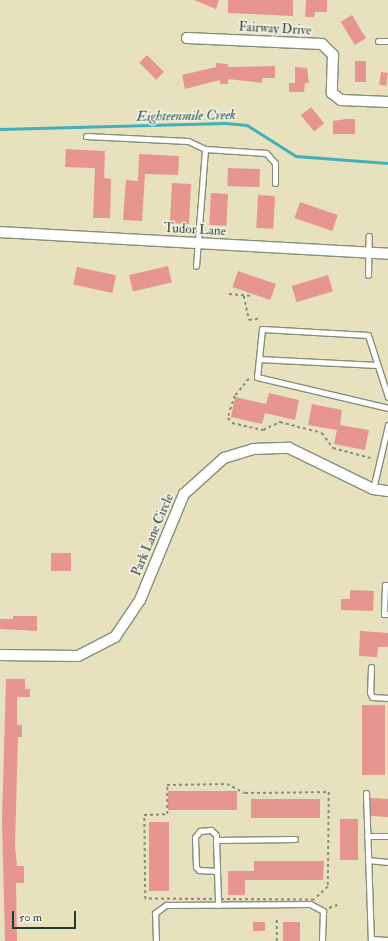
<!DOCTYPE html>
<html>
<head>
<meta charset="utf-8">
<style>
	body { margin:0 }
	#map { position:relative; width:388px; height:941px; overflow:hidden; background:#e8e1be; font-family:"IM FELL Double Pica",serif }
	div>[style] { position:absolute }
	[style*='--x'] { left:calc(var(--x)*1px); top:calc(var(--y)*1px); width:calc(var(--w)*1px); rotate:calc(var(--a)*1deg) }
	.stream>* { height:2.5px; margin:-1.25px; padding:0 1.25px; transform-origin:1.25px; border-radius:1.25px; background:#41b0bb }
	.building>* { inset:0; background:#e6968c; transform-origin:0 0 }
	.path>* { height:1.5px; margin-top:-0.75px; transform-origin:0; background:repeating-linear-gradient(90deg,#848f79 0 3px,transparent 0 6px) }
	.roads { filter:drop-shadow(1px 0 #848f79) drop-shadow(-1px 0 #848f79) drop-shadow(0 1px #848f79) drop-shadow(0 -1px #848f79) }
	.service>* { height:5px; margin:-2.5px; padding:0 2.5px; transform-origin:2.5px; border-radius:2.5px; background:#fff }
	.minor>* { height:10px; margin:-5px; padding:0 5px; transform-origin:5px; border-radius:5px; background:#fff }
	span { translate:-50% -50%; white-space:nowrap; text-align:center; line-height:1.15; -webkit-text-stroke:3px #f7f3e8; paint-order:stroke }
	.street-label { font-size:13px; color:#1f3d34 }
	.water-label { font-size:14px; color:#285a56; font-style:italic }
	.scale { position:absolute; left:12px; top:911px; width:64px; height:18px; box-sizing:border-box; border:2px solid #1f3d34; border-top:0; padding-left:5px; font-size:12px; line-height:14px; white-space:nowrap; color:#1f3d34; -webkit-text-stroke:3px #f7f3e8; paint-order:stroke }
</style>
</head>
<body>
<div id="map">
	<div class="stream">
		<div style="--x:0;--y:129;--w:225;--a:-1.5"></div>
		<div style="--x:225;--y:123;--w:22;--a:5"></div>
		<div style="--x:247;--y:125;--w:58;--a:32.3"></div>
		<div style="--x:296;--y:156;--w:92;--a:4.4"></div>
	</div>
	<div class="building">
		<div style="clip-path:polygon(194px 0,219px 0,216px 9px)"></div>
		<div style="clip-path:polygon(228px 0,293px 0,293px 16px,228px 13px)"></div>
		<div style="clip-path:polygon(306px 0,327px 0,327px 12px,315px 12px,314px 17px,305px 17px)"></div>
		<div style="left:352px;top:15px;width:27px;height:13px;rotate:59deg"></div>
		<div style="left:147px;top:55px;width:24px;height:11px;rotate:45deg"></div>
		<div style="left:355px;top:61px;width:11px;height:21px"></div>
		<div style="clip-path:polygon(216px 63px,228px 64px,228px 67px,275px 66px,275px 78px,262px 78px,262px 83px,228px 79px,228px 84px,220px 84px,220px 80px,185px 89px,182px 75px,216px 67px)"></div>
		<div style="clip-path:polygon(295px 67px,307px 68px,309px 83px,305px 83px,304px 92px,289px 92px,289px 83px,295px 83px)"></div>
		<div style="left:381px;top:72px;width:7px;height:13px;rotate:8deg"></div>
		<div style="left:311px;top:107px;width:21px;height:13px;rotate:51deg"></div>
		<div style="clip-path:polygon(346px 119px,355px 119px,355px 134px,333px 134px,333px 121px)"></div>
		<div style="clip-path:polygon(66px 149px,105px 151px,104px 178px,111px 179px,110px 218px,93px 218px,95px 168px,65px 167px)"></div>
		<div style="clip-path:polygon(139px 154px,179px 156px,178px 175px,145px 174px,142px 221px,123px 220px,126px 180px,138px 181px)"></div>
		<div style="left:228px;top:168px;width:32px;height:18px;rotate:2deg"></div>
		<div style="left:172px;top:183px;width:19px;height:40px;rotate:3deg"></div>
		<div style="left:211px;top:193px;width:17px;height:32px;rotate:3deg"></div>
		<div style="left:258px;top:195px;width:17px;height:33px;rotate:3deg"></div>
		<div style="left:300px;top:202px;width:40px;height:17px;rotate:19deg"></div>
		<div style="left:168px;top:266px;width:17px;height:40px;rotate:77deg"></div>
		<div style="left:77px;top:267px;width:40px;height:18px;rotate:12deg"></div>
		<div style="left:238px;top:271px;width:40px;height:17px;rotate:19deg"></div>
		<div style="left:328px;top:275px;width:17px;height:38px;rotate:73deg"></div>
		<div style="clip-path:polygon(269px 393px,299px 400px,295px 420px,265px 413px,262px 424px,231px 417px,235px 397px,266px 404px)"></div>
		<div style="clip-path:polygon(312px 404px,342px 410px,340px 425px,369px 430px,365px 450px,334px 444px,337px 430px,308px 425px)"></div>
		<div style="left:51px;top:553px;width:20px;height:18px"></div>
		<div style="clip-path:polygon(350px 590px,374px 591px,373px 611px,341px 610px,341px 599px,350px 599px)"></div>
		<div style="clip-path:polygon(13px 616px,37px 616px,37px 631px,0 629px,0 619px,13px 619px)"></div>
		<div style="clip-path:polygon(360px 631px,388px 633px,388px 647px,378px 647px,377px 657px,359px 656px)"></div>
		<div style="clip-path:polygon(6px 679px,25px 679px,25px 689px,30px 689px,30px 697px,17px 697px,17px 725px,22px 725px,22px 737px,18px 737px,15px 846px,17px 866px,24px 866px,24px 883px,16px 883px,17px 941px,5px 941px,2px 821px)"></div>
		<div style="left:362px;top:705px;width:23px;height:70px"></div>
		<div style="left:237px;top:791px;width:19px;height:69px;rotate:90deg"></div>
		<div style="clip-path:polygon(370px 798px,388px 799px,388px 817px,371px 816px)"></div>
		<div style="left:251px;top:799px;width:69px;height:19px"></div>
		<div style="left:340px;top:819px;width:18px;height:41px"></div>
		<div style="left:149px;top:822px;width:20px;height:69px"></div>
		<div style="clip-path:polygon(254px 861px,324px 861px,323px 880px,245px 880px,245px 895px,228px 895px,228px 871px,254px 871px)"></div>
		<div style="left:253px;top:922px;width:12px;height:9px"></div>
		<div style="left:283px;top:922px;width:17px;height:19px"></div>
	</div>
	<div class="path">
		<div style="--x:229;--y:294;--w:24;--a:5"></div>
		<div style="--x:244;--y:296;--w:25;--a:78"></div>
		<div style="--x:249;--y:320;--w:12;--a:-9"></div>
		<div style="--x:249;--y:379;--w:22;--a:129"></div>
		<div style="--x:235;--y:396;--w:23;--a:108"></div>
		<div style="--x:228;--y:418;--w:6;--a:51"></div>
		<div style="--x:232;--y:423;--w:32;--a:13"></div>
		<div style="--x:263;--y:430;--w:19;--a:-25"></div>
		<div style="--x:280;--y:422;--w:43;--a:14.7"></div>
		<div style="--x:322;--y:433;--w:19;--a:54"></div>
		<div style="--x:333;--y:448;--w:42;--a:15"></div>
		<div style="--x:227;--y:784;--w:20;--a:27"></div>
		<div style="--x:245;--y:793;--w:84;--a:-0.7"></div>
		<div style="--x:329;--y:792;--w:95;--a:90.6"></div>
		<div style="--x:328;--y:887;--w:19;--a:137"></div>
		<div style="--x:314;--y:900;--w:169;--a:-179.7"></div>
		<div style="--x:145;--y:899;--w:84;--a:-90.7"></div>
		<div style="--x:144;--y:815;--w:23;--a:-2"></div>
		<div style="--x:167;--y:814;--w:29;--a:-90"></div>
		<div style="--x:167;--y:785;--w:60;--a:-1"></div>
		<div style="--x:329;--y:908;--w:9;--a:-21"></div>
		<div style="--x:277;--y:920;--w:21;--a:90"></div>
	</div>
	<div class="roads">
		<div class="service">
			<div style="--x:378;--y:41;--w:10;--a:0"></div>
			<div style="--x:86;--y:136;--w:102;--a:2.8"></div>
			<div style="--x:188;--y:141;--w:19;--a:25"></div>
			<div style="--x:205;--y:149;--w:117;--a:94.4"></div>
			<div style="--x:205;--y:149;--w:61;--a:3.8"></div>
			<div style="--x:266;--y:153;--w:13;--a:48"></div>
			<div style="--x:275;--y:163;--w:20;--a:90"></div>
			<div style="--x:368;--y:275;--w:39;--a:-89"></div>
			<div style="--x:259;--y:359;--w:118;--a:2.9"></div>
			<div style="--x:388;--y:397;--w:65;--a:-107.9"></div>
			<div style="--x:368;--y:335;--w:106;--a:-176.8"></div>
			<div style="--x:262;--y:329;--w:48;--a:95.9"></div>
			<div style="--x:257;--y:377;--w:135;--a:13.3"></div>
			<div style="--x:373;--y:489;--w:66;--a:-76.8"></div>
			<div style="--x:388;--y:585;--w:3;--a:180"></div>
			<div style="--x:385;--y:585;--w:29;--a:92"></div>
			<div style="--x:384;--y:614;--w:4;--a:0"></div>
			<div style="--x:371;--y:667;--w:25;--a:92"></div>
			<div style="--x:370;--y:692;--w:5;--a:68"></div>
			<div style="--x:372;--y:697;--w:16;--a:4"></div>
			<div style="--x:366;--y:793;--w:148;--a:88.1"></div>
			<div style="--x:367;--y:836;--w:21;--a:0"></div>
			<div style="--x:216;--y:840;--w:79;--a:-0.7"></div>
			<div style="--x:368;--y:860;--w:20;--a:6"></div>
			<div style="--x:217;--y:871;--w:18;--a:-177"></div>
			<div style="--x:199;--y:870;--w:4;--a:-135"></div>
			<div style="--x:196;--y:867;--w:30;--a:-92"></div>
			<div style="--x:195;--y:837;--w:8;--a:-50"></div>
			<div style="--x:200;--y:831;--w:11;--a:-5"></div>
			<div style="--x:211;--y:830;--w:7;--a:45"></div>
			<div style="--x:216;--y:835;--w:5;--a:90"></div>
			<div style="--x:216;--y:840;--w:31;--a:88"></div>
			<div style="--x:217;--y:871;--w:28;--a:88"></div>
			<div style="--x:218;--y:899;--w:6;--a:90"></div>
			<div style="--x:371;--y:939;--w:17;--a:3"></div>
			<div style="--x:156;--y:941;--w:28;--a:-92"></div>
			<div style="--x:155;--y:913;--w:14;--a:-36"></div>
			<div style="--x:166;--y:905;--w:144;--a:-0.4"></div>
			<div style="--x:310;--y:904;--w:15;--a:28"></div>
			<div style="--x:323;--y:911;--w:30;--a:92"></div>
		</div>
		<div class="minor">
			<div style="--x:187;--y:38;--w:135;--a:2.5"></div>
			<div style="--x:322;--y:44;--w:16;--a:45"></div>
			<div style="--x:333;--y:55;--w:38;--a:92"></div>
			<div style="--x:332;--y:93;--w:11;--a:38"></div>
			<div style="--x:341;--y:100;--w:47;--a:2.4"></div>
			<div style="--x:0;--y:232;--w:389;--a:3.2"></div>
			<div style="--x:0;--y:655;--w:78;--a:0.7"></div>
			<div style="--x:78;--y:656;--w:42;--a:-27.2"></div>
			<div style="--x:115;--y:637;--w:45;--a:-56"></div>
			<div style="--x:140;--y:600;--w:115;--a:-67.5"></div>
			<div style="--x:184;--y:494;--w:54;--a:-42"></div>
			<div style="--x:224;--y:458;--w:30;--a:-17"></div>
			<div style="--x:253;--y:449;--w:36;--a:-2"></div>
			<div style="--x:289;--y:448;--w:93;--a:26"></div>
			<div style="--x:373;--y:489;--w:15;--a:8"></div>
		</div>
	</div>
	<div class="street-label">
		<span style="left:275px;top:29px;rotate:3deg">Fairway Drive</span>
		<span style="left:195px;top:230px;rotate:3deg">Tudor Lane</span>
		<span style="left:153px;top:535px;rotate:-67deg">Park Lane Circle</span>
	</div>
	<div class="water-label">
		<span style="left:186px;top:116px;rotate:-1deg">Eighteenmile Creek</span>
	</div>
	<div class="scale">50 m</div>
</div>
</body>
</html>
